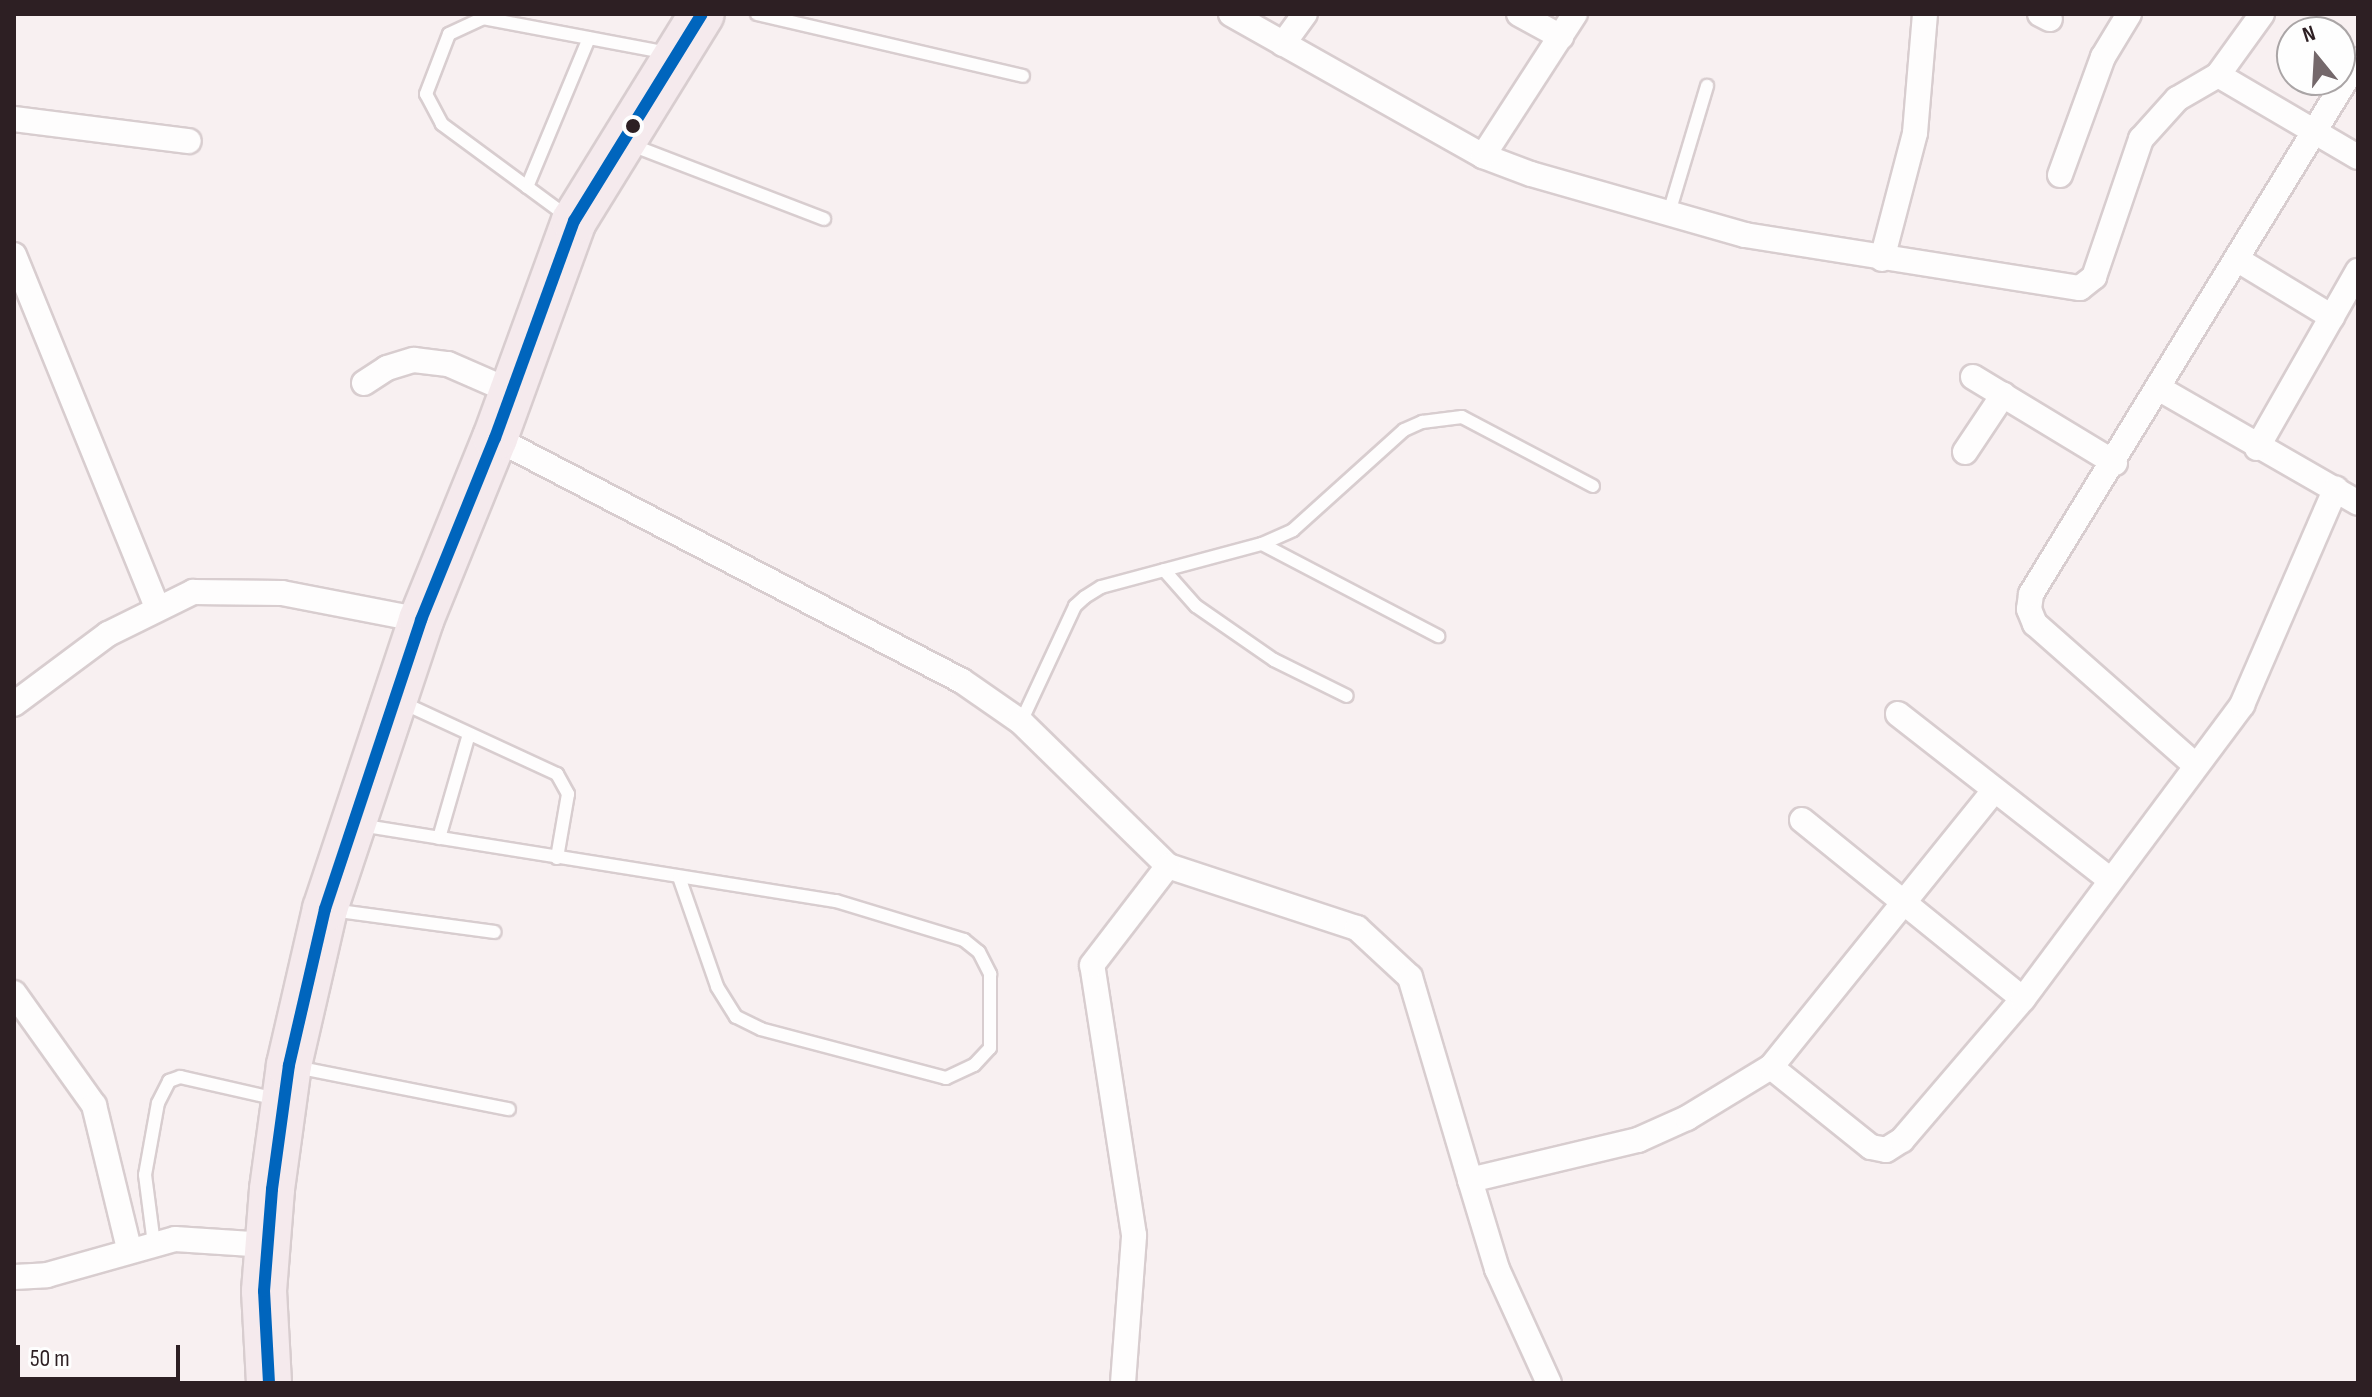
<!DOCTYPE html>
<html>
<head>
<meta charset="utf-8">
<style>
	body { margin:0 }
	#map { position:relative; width:2372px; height:1397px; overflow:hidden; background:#f8f0f1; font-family:"Sofia Sans Condensed",sans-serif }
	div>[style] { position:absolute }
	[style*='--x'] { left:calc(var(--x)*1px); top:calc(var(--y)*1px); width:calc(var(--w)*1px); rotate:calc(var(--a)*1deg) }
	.roads { filter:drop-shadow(2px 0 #d8cdcf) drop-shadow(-2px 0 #d8cdcf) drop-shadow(0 2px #d8cdcf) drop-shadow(0 -2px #d8cdcf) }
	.lane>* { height:12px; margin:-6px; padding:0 6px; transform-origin:6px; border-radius:6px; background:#fefdfd }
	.street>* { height:24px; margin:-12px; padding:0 12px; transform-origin:12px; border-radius:12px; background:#fefdfd }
	.highway>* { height:44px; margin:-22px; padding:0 22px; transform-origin:22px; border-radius:22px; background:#f5eaed }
	.bus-1>* { height:12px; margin:-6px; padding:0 6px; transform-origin:6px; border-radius:6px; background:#0065bd }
	.dots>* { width:22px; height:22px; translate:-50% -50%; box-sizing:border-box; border:4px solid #fefefe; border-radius:50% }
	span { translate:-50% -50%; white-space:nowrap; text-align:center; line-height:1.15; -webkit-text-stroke:6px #fefefe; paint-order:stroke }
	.frame { position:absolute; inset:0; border:16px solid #2d1f23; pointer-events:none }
	.north { position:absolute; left:2276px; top:16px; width:80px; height:80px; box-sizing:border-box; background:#fefefe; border:2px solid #aaa5a6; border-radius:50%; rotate:342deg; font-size:22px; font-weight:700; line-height:32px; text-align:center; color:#2d1f23 }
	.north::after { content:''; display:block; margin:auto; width:28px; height:36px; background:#74686b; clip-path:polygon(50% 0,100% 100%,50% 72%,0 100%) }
	.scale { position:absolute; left:16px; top:1345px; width:164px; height:36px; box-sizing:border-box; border:4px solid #2d1f23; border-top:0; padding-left:10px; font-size:24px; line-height:28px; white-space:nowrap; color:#2d1f23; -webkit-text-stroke:6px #fefefe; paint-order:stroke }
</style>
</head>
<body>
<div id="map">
	<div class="roads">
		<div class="lane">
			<div style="--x:757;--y:14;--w:273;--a:13.1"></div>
			<div style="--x:629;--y:144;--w:209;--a:21"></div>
			<div style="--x:527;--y:187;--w:161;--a:-67.4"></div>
			<div style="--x:1668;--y:216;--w:136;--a:-73.3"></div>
			<div style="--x:568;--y:217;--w:157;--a:-143.6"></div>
			<div style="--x:442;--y:124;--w:34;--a:-118"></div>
			<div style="--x:426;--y:94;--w:64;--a:-69"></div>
			<div style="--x:449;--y:34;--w:38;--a:-25"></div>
			<div style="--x:483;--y:18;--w:188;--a:10.7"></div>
			<div style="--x:1262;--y:544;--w:199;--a:27.6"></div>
			<div style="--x:1164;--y:570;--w:48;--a:48.4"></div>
			<div style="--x:1196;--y:606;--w:95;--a:34.7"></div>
			<div style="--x:1274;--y:660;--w:81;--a:26.3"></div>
			<div style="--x:401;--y:702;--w:172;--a:24.8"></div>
			<div style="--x:557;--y:774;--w:23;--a:61"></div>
			<div style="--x:568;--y:794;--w:65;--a:99.8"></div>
			<div style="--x:1021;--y:722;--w:128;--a:-65"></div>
			<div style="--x:1075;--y:606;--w:13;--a:-42"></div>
			<div style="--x:1085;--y:597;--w:19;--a:-32"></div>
			<div style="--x:1101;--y:587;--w:167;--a:-15"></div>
			<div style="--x:1262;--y:544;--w:34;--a:-24"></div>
			<div style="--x:1293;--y:530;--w:149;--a:-42"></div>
			<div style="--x:1404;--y:430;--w:20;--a:-24"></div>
			<div style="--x:1422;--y:422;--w:40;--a:-7.1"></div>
			<div style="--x:1462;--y:417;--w:148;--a:27.8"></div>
			<div style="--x:360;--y:825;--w:482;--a:9.1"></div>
			<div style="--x:836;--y:901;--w:134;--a:16.9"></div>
			<div style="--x:964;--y:940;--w:19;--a:39"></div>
			<div style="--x:979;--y:952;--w:25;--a:63"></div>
			<div style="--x:990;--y:974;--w:74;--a:90"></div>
			<div style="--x:990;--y:1048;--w:23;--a:133"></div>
			<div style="--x:974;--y:1065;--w:31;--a:155"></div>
			<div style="--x:946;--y:1078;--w:191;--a:-165.2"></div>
			<div style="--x:761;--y:1029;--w:28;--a:-154"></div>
			<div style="--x:736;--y:1017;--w:36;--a:-122"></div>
			<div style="--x:717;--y:986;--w:115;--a:-109.2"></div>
			<div style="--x:439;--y:838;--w:108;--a:-73.9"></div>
			<div style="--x:332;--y:910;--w:164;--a:7.7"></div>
			<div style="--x:296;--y:1067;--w:217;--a:11.2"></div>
			<div style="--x:154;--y:1244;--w:70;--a:-97.4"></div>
			<div style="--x:145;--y:1175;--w:73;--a:-79.8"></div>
			<div style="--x:158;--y:1103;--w:25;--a:-63"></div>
			<div style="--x:169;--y:1081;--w:12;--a:-20"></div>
			<div style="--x:180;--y:1077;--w:99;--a:12.8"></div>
		</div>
		<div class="street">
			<div style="--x:1231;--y:14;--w:289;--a:29.4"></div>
			<div style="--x:1483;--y:156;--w:51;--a:20.6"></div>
			<div style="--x:1531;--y:174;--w:223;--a:15.9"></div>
			<div style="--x:1745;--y:235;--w:339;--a:9"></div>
			<div style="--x:2080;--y:288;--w:18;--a:-38"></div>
			<div style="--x:2094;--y:277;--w:146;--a:-71.2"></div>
			<div style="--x:2141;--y:139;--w:54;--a:-48"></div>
			<div style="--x:2177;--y:99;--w:48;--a:-30.3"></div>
			<div style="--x:2218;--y:75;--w:75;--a:-54.2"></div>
			<div style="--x:1519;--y:14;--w:48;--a:28.7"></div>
			<div style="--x:2040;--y:14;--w:11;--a:27"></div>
			<div style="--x:1283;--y:44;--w:37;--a:-54"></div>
			<div style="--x:2218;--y:75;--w:162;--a:30.4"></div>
			<div style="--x:14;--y:119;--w:176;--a:7.2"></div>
			<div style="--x:1483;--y:156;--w:169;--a:-57.1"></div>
			<div style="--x:2060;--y:175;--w:126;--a:-70"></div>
			<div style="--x:2103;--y:57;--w:50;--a:-58.8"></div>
			<div style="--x:14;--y:255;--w:380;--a:67.9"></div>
			<div style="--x:1882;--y:259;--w:130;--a:-75.3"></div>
			<div style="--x:1915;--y:133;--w:119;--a:-85.2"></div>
			<div style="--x:2238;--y:260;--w:110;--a:31.2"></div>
			<div style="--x:1973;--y:377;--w:166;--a:31.2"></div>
			<div style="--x:364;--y:383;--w:27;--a:-33"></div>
			<div style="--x:387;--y:368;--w:28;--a:-17"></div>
			<div style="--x:414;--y:360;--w:34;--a:7"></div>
			<div style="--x:448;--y:364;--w:70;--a:23.6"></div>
			<div style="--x:2160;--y:389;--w:228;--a:29.9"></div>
			<div style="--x:495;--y:438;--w:526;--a:27.49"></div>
			<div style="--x:962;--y:681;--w:72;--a:34.8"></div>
			<div style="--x:1021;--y:722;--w:206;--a:44.4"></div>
			<div style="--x:1168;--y:866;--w:199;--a:18.2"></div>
			<div style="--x:1357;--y:928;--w:72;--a:42.8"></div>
			<div style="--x:1410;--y:977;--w:212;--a:73.5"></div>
			<div style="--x:1470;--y:1180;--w:173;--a:-13.4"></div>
			<div style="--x:1638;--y:1140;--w:54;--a:-24.2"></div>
			<div style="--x:1687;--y:1118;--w:98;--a:-31.3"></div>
			<div style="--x:1771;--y:1067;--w:353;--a:-51.1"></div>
			<div style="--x:2257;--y:448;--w:204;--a:-60.3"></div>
			<div style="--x:1965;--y:452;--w:69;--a:-56.3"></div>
			<div style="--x:14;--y:704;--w:117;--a:-36.7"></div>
			<div style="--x:108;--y:634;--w:95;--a:-26.3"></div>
			<div style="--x:193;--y:592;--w:89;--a:0.6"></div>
			<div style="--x:282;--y:593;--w:142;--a:11"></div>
			<div style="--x:1898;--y:714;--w:268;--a:38"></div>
			<div style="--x:2194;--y:764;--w:212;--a:-138.6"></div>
			<div style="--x:2035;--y:624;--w:16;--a:-112"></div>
			<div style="--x:2029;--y:609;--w:15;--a:-82"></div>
			<div style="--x:2031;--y:594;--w:626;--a:-58.52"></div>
			<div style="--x:1802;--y:820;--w:284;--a:39"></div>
			<div style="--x:14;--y:993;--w:138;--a:54.5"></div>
			<div style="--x:94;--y:1105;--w:148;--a:76.3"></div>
			<div style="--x:1771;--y:1067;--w:128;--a:38.7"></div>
			<div style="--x:1871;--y:1147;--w:15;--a:11"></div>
			<div style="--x:1886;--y:1150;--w:19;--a:-32"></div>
			<div style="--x:1902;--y:1140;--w:186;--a:-49.4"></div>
			<div style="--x:2023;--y:999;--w:367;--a:-53.3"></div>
			<div style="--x:2242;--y:705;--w:236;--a:-66.6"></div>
			<div style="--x:1470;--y:1180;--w:93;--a:73.1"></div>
			<div style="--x:1497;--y:1269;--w:125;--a:65.5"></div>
			<div style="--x:14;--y:1277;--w:33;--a:-3"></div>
			<div style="--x:47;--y:1275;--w:133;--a:-15.7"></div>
			<div style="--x:175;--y:1239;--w:92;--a:3.7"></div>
			<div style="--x:1123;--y:1383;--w:148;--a:-85.7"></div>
			<div style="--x:1134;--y:1235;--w:273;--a:-98.8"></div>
			<div style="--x:1092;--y:965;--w:125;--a:-52.5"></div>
		</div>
		<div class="highway">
			<div style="--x:269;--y:1383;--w:92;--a:-93.1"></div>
			<div style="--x:264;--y:1291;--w:102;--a:-85.5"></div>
			<div style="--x:272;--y:1189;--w:125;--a:-82.2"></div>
			<div style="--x:289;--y:1065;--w:160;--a:-77"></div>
			<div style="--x:325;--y:909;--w:305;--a:-71.6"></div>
			<div style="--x:421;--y:620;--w:196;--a:-67.9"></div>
			<div style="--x:495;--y:438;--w:231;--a:-70"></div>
			<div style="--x:574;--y:221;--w:243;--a:-58.3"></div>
		</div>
	</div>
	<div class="bus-1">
		<div style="--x:269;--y:1383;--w:92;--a:-93.1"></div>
		<div style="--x:264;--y:1291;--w:102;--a:-85.5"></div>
		<div style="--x:272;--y:1189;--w:125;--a:-82.2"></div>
		<div style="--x:289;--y:1065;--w:160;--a:-77"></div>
		<div style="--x:325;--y:909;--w:305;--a:-71.6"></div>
		<div style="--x:421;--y:620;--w:196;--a:-67.9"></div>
		<div style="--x:495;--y:438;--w:231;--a:-70"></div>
		<div style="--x:574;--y:221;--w:243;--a:-58.3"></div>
	</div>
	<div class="dots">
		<div style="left:633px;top:126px;background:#2d1f23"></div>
	</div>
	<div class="frame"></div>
	<div class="north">N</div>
	<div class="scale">50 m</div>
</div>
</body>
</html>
